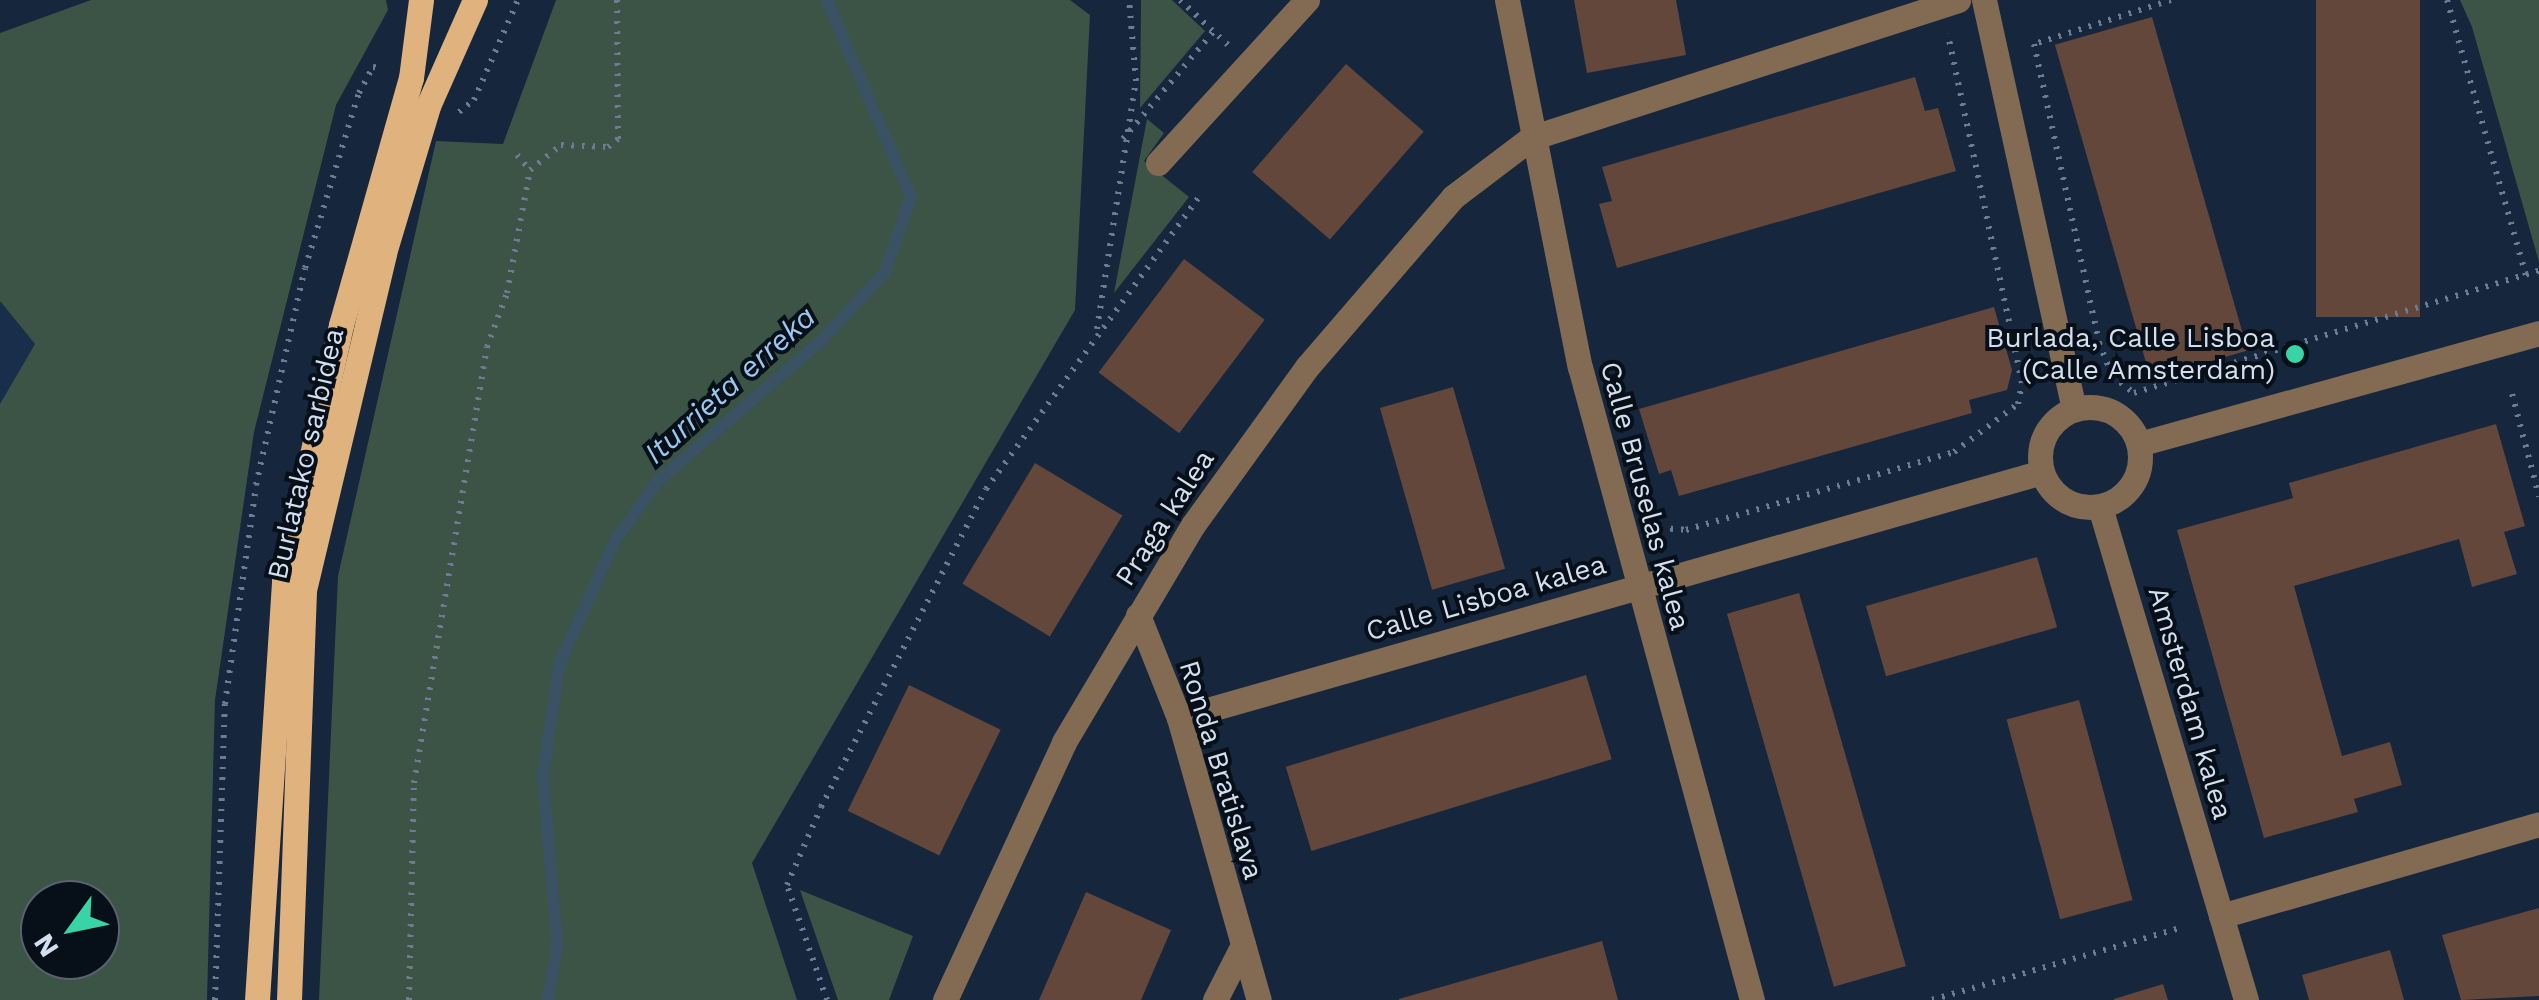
<!DOCTYPE html>
<html>
<head>
<meta charset="utf-8">
<style>
	body { margin:0 }
	#map { position:relative; width:2539px; height:1000px; overflow:hidden; background:#15263d; font-family:"Work Sans",sans-serif }
	div>[style] { position:absolute }
	[style*='--x'] { left:calc(var(--x)*1px); top:calc(var(--y)*1px); width:calc(var(--w)*1px); rotate:calc(var(--a)*1deg) }
	.built>* { inset:0; background:#192e4b }
	.green>* { inset:0; background:#3b5446 }
	.stream>* { height:12px; margin:-6px; padding:0 6px; transform-origin:6px; border-radius:6px; background:#3b5164 }
	.building>* { inset:0; background:#63473b; transform-origin:0 0 }
	.path>* { height:6px; margin-top:-3px; transform-origin:0; background:repeating-linear-gradient(90deg,#6d7c90 0 2.5px,transparent 0 10.5px) }
	.minor>* { height:25px; margin:-12.5px; padding:0 12.5px; transform-origin:12.5px; border-radius:12.5px; background:#826b52 }
	.minor>.ring { margin:-12.5px; padding:0; box-sizing:content-box; background:none; border:25px solid #826b52; border-radius:50% }
	.major>* { height:25px; margin:-12.5px; padding:0 12.5px; transform-origin:12.5px; border-radius:12.5px; background:#e0b27d }
	.dots>* { width:28px; height:28px; translate:-50% -50%; box-sizing:border-box; border:5px solid #070f19; border-radius:50% }
	span { translate:-50% -50%; white-space:nowrap; text-align:center; line-height:1.15; -webkit-text-stroke:8px #070f19; paint-order:stroke }
	.poi-label { font-size:28px; color:#d3dfef }
	.right { translate:-100% -50%; text-align:right }
	.street-label { font-size:28px; color:#d3dfef }
	.water-label { font-size:30px; color:#9bc7ee; font-style:italic }
	.north { position:absolute; left:20px; top:880px; width:100px; height:100px; box-sizing:border-box; background:#070f19; border:2px solid #59626f; border-radius:50%; rotate:237deg; font-size:28px; font-weight:700; line-height:40px; text-align:center; color:#d3dfef }
	.north::after { content:''; display:block; margin:auto; width:35px; height:45px; background:#39d4a5; clip-path:polygon(50% 0,100% 100%,50% 72%,0 100%) }
</style>
</head>
<body>
<div id="map">
	<div class="built">
		<div style="clip-path:polygon(0 301px,35px 344px,0 404px)"></div>
	</div>
	<div class="green">
		<div style="clip-path:polygon(evenodd,91px 0,386px 0,388px 10px,336px 105px,254px 432px,215px 700px,207px 1000px,0 1000px,0 404px,35px 344px,0 301px,0 33px,91px 0,40px 900px,100px 900px,100px 960px,40px 960px,40px 900px)"></div>
		<div style="clip-path:polygon(556px 0,1070px 0,1090px 15px,1075px 310px,752px 863px,797px 1000px,319px 1000px,338px 576px,436px 141px,503px 144px)"></div>
		<div style="clip-path:polygon(1141px 0,1172px 0,1205px 31px,1140px 108px)"></div>
		<div style="clip-path:polygon(2460px 0,2539px 0,2539px 262px,2472px 27px)"></div>
		<div style="clip-path:polygon(1147px 119px,1164px 133px,1144px 161px,1189px 197px,1114px 293px)"></div>
		<div style="clip-path:polygon(800px 890px,913px 936px,889px 1000px,838px 1000px)"></div>
	</div>
	<div class="stream">
		<div style="--x:548;--y:1000;--w:56;--a:-80.7"></div>
		<div style="--x:557;--y:945;--w:171;--a:-94.7"></div>
		<div style="--x:543;--y:775;--w:111;--a:-81.7"></div>
		<div style="--x:559;--y:665;--w:135;--a:-65.9"></div>
		<div style="--x:614;--y:542;--w:74;--a:-54.4"></div>
		<div style="--x:657;--y:482;--w:215;--a:-40.7"></div>
		<div style="--x:820;--y:342;--w:96;--a:-47.1"></div>
		<div style="--x:885;--y:272;--w:79;--a:-70.9"></div>
		<div style="--x:911;--y:197;--w:214;--a:-113.1"></div>
	</div>
	<div class="building">
		<div style="clip-path:polygon(1574px 0,1676px 0,1686px 55px,1587px 73px)"></div>
		<div style="left:2316px;top:0;width:104px;height:317px"></div>
		<div style="left:2152px;top:17px;width:347px;height:101px;rotate:74deg"></div>
		<div style="left:1346px;top:64px;width:103px;height:143px;rotate:41deg"></div>
		<div style="clip-path:polygon(1915px 77px,1925px 111px,1938px 108px,1956px 171px,1617px 268px,1599px 204px,1612px 201px,1602px 167px)"></div>
		<div style="left:1184px;top:259px;width:101px;height:142px;rotate:37deg"></div>
		<div style="clip-path:polygon(1994px 307px,2012px 370px,2007px 390px,1969px 400px,1972px 413px,1679px 496px,1671px 470px,1659px 474px,1639px 409px)"></div>
		<div style="left:1453px;top:387px;width:189px;height:76px;rotate:74deg"></div>
		<div style="clip-path:polygon(2496px 424px,2525px 526px,2504px 532px,2517px 574px,2472px 587px,2459px 539px,2294px 586px,2342px 756px,2390px 742px,2402px 785px,2354px 799px,2358px 812px,2264px 838px,2177px 530px,2293px 498px,2289px 483px)"></div>
		<div style="left:1035px;top:463px;width:102px;height:141px;rotate:31deg"></div>
		<div style="left:2037px;top:557px;width:73px;height:178px;rotate:74deg"></div>
		<div style="left:1799px;top:593px;width:388px;height:75px;rotate:74deg"></div>
		<div style="left:1586px;top:675px;width:88px;height:314px;rotate:73deg"></div>
		<div style="left:909px;top:685px;width:102px;height:140px;rotate:26deg"></div>
		<div style="left:2079px;top:700px;width:207px;height:75px;rotate:75deg"></div>
		<div style="clip-path:polygon(1086px 892px,1171px 930px,1141px 1000px,1039px 1000px)"></div>
		<div style="clip-path:polygon(2539px 908px,2539px 996px,2461px 1000px,2442px 935px)"></div>
		<div style="clip-path:polygon(1602px 941px,1618px 1000px,1399px 1000px,1399px 999px)"></div>
		<div style="clip-path:polygon(2390px 950px,2404px 1000px,2309px 1000px,2302px 975px)"></div>
		<div style="clip-path:polygon(2163px 984px,2168px 1000px,2114px 1000px,2114px 999px)"></div>
	</div>
	<div class="path">
		<div style="--x:1180;--y:0;--w:66;--a:43.2"></div>
		<div style="--x:2171;--y:0;--w:144;--a:162.2"></div>
		<div style="--x:2034;--y:44;--w:306;--a:77.7"></div>
		<div style="--x:2099;--y:343;--w:35;--a:68"></div>
		<div style="--x:2112;--y:376;--w:28;--a:38"></div>
		<div style="--x:2134;--y:393;--w:423;--a:-16.8"></div>
		<div style="--x:2447;--y:0;--w:286;--a:74"></div>
		<div style="--x:459;--y:112;--w:19;--a:-39"></div>
		<div style="--x:474;--y:100;--w:109;--a:-66.3"></div>
		<div style="--x:1123;--y:139;--w:141;--a:-49.9"></div>
		<div style="--x:517;--y:155;--w:20;--a:49"></div>
		<div style="--x:1097;--y:329;--w:251;--a:-81.1"></div>
		<div style="--x:1136;--y:81;--w:81;--a:-94.9"></div>
		<div style="--x:2512;--y:394;--w:106;--a:75.2"></div>
		<div style="--x:1660;--y:528;--w:26;--a:4"></div>
		<div style="--x:1686;--y:530;--w:279;--a:-16.2"></div>
		<div style="--x:1954;--y:452;--w:80;--a:-36.9"></div>
		<div style="--x:2018;--y:404;--w:21;--a:-79"></div>
		<div style="--x:2022;--y:383;--w:357;--a:-102"></div>
		<div style="--x:215;--y:1000;--w:296;--a:-88.1"></div>
		<div style="--x:225;--y:704;--w:221;--a:-81.9"></div>
		<div style="--x:256;--y:485;--w:222;--a:-77.3"></div>
		<div style="--x:305;--y:268;--w:183;--a:-72.9"></div>
		<div style="--x:359;--y:93;--w:30;--a:-62"></div>
		<div style="--x:373;--y:67;--w:9;--a:6"></div>
		<div style="--x:409;--y:1000;--w:217;--a:-88.7"></div>
		<div style="--x:414;--y:783;--w:442;--a:-80.5"></div>
		<div style="--x:487;--y:347;--w:58;--a:-69.7"></div>
		<div style="--x:507;--y:293;--w:125;--a:-79.4"></div>
		<div style="--x:530;--y:170;--w:40;--a:-39"></div>
		<div style="--x:561;--y:145;--w:47;--a:2.4"></div>
		<div style="--x:608;--y:147;--w:13;--a:-39"></div>
		<div style="--x:618;--y:139;--w:139;--a:-90.4"></div>
		<div style="--x:827;--y:1000;--w:122;--a:-109.2"></div>
		<div style="--x:787;--y:885;--w:85;--a:-66.4"></div>
		<div style="--x:821;--y:807;--w:358;--a:-62.6"></div>
		<div style="--x:986;--y:489;--w:366;--a:-53.9"></div>
		<div style="--x:1932;--y:1000;--w:258;--a:-16.2"></div>
	</div>
	<div class="minor">
		<div style="--x:1507;--y:0;--w:374;--a:78.8"></div>
		<div style="--x:1580;--y:367;--w:656;--a:74.8"></div>
		<div style="--x:1984;--y:0;--w:419;--a:77.6"></div>
		<div style="--x:1158;--y:163;--w:221;--a:-47.6"></div>
		<div class="ring" style="left:2040px;top:407px;width:75px;height:75px"></div>
		<div style="--x:2139;--y:444;--w:415;--a:-15.5"></div>
		<div style="--x:2100;--y:507;--w:514;--a:73.5"></div>
		<div style="--x:1138;--y:615;--w:111;--a:68.3"></div>
		<div style="--x:1179;--y:718;--w:293;--a:74.2"></div>
		<div style="--x:1179;--y:718;--w:897;--a:-15.91"></div>
		<div style="--x:2221;--y:916;--w:331;--a:-16.1"></div>
		<div style="--x:945;--y:1000;--w:284;--a:-65.2"></div>
		<div style="--x:1064;--y:742;--w:252;--a:-59.3"></div>
		<div style="--x:1193;--y:525;--w:195;--a:-54.2"></div>
		<div style="--x:1307;--y:367;--w:224;--a:-49.3"></div>
		<div style="--x:1453;--y:197;--w:98;--a:-37.1"></div>
		<div style="--x:1531;--y:138;--w:449;--a:-17.9"></div>
		<div style="--x:1215;--y:1000;--w:62;--a:-63"></div>
	</div>
	<div class="major">
		<div style="--x:257;--y:1000;--w:421;--a:-86.3"></div>
		<div style="--x:284;--y:580;--w:261;--a:-77.4"></div>
		<div style="--x:341;--y:325;--w:257;--a:-74.2"></div>
		<div style="--x:411;--y:78;--w:79;--a:-82.7"></div>
		<div style="--x:289;--y:1000;--w:410;--a:-87.9"></div>
		<div style="--x:304;--y:590;--w:346;--a:-76.6"></div>
		<div style="--x:384;--y:253;--w:153;--a:-73.3"></div>
		<div style="--x:428;--y:106;--w:116;--a:-66.1"></div>
	</div>
	<div class="dots">
		<div style="left:2295px;top:354px;background:#39d4a5"></div>
	</div>
	<div class="poi-label">
		<span class="right" style="left:2275px;top:354px">Burlada, Calle Lisboa<br>(Calle Amsterdam)</span>
	</div>
	<div class="street-label">
		<span style="left:306px;top:454px;rotate:-77deg">Burlatako sarbidea</span>
		<span style="left:1645px;top:496px;rotate:75deg">Calle Bruselas kalea</span>
		<span style="left:1165px;top:518px;rotate:-57deg">Praga kalea</span>
		<span style="left:1486px;top:598px;rotate:-16deg">Calle Lisboa kalea</span>
		<span style="left:2190px;top:703px;rotate:74deg">Amsterdam kalea</span>
		<span style="left:1221px;top:770px;rotate:73deg">Ronda Bratislava</span>
	</div>
	<div class="water-label">
		<span style="left:730px;top:385px;rotate:-42deg">Iturrieta erreka</span>
	</div>
	<div class="north">N</div>
</div>
</body>
</html>
